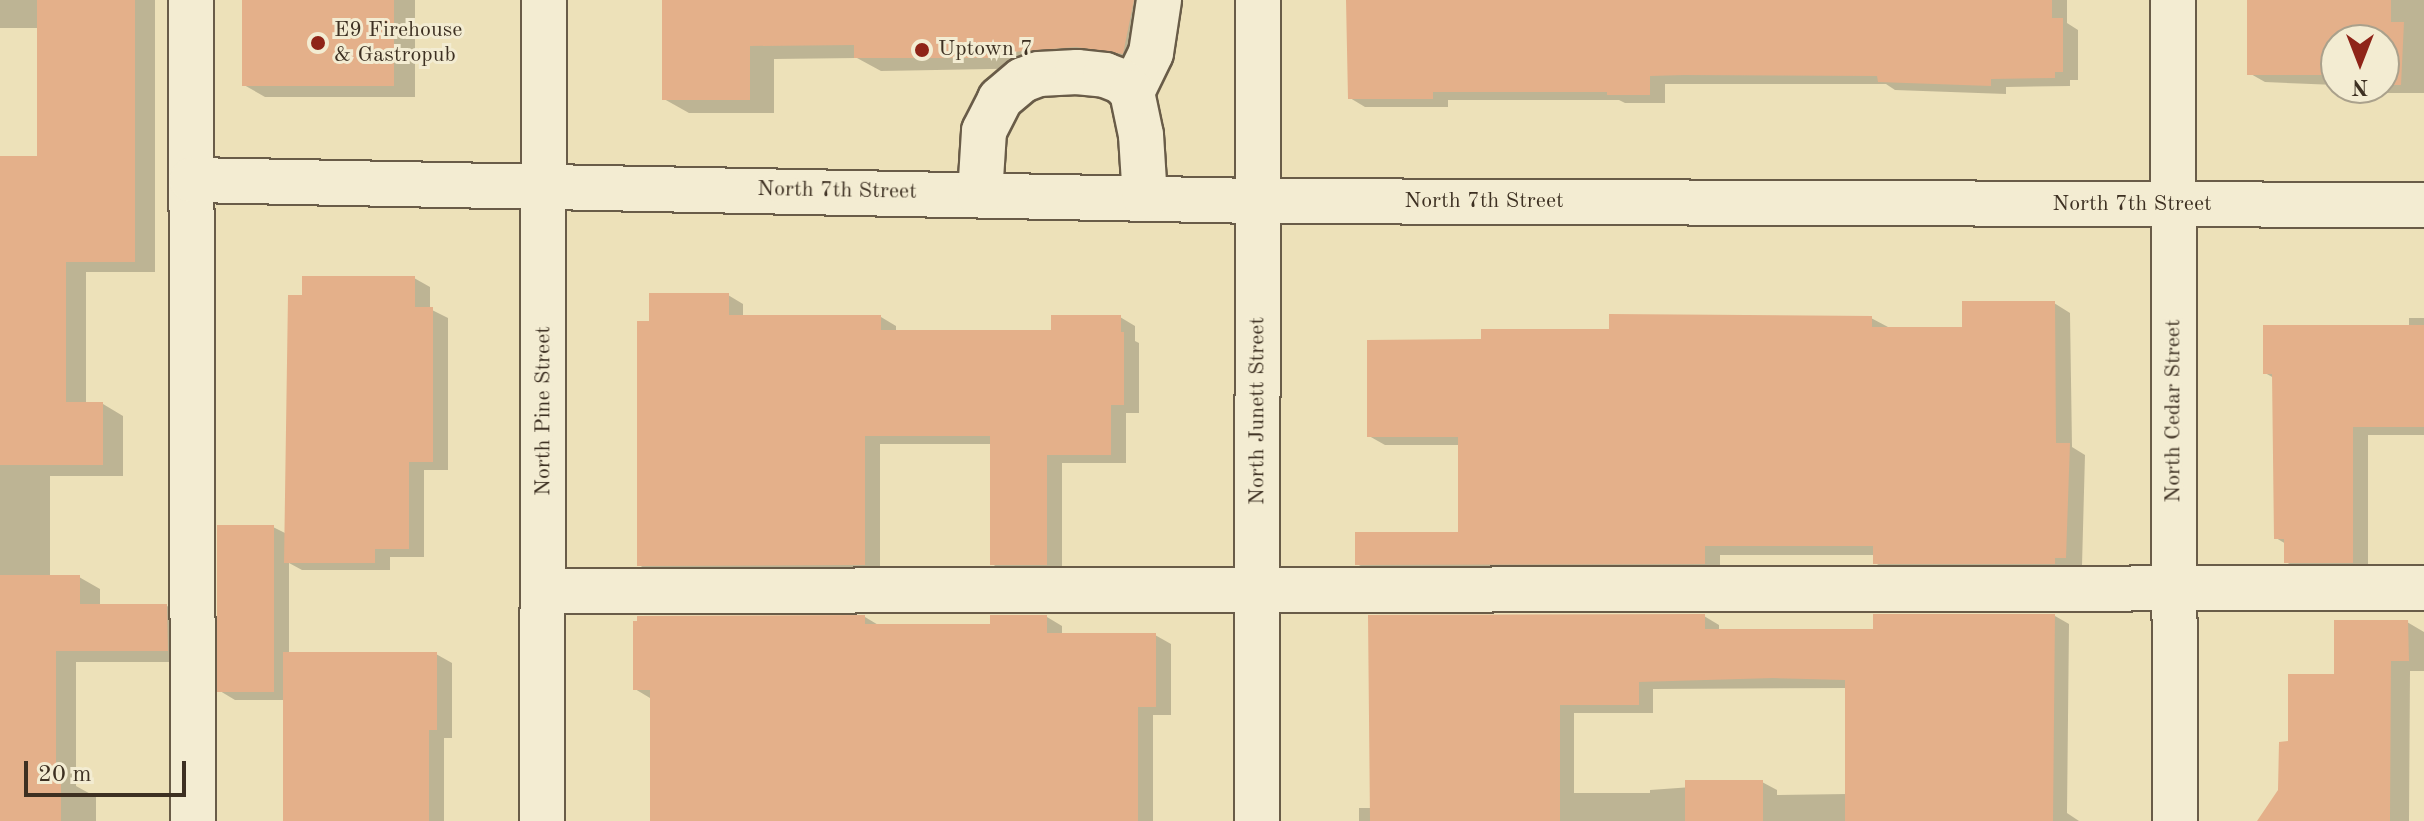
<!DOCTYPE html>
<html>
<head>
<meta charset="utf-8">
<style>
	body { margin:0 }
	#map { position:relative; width:2424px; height:821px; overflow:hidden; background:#ede1b9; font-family:"Old Standard TT",serif }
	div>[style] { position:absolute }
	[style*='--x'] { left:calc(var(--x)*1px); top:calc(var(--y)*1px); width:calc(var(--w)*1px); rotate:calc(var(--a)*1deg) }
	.shadow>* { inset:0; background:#0003 }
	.building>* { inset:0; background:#e4b08a; transform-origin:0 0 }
	.roads { filter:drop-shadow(2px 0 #695c48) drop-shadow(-2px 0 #695c48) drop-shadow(0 2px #695c48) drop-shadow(0 -2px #695c48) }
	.minor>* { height:44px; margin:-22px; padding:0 22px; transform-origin:22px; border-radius:22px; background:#f3ecd2 }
	.dots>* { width:22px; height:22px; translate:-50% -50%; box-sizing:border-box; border:4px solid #f3ecd2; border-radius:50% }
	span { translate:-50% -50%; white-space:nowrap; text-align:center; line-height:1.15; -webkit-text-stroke:6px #f3ecd2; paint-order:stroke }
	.poi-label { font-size:22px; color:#3d3022 }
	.left { translate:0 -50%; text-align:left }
	.street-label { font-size:22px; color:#3d3022 }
	.north { position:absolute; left:2320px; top:24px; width:80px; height:80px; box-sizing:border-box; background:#f3ecd2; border:2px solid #aaa18c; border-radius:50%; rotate:180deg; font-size:22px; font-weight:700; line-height:32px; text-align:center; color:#3d3022 }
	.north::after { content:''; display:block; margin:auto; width:28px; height:36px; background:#8f2418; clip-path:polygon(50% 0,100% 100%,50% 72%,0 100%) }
	.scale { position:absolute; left:24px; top:761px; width:162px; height:36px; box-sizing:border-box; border:4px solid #3d3022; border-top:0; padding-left:10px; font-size:24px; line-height:28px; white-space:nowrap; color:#3d3022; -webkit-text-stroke:6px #f3ecd2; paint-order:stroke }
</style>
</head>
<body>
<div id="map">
	<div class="shadow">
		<div style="clip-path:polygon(0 0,155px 0,155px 272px,86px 272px,86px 404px,103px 404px,123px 416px,123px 476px,50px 476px,50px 577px,79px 577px,100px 589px,100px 606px,167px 606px,188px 618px,188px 662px,76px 662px,76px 786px,96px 797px,96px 821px,0 821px,0 158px,39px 158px,39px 28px,0 28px)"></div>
		<div style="clip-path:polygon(244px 0,415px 0,415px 97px,265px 97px,244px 85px)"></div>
		<div style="clip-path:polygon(664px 0,1159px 0,1147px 66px,881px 71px,857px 58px,774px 59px,774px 113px,689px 113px,664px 99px)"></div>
		<div style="clip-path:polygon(1348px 0,2067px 0,2067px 23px,2078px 30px,2078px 80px,2070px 80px,2070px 86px,2006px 87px,2006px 94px,1895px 90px,1886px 84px,1665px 84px,1665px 103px,1625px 103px,1619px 100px,1448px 100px,1448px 107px,1365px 107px,1350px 98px)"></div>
		<div style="clip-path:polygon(2249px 0,2424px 0,2424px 93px,2350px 93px,2341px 88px,2384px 88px,2384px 40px,2336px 40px,2336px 85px,2265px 82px,2249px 73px)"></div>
		<div style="clip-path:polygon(414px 278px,430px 287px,430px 309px,448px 318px,448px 470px,424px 470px,424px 557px,390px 557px,390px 570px,302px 570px,289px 563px,289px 654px,436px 654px,452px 663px,452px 738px,444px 738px,444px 821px,285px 821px,285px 700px,235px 700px,220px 691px,273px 527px,287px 534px)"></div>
		<div style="clip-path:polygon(728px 295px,743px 304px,743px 317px,881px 317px,896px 326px,896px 332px,1053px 332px,1120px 317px,1135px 326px,1135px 341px,1139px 343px,1139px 413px,1126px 413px,1126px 463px,1062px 463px,1062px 573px,1007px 573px,992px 564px,992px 444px,880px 444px,880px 573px,654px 574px,639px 565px,651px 323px)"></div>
		<div style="clip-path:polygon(2054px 303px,2070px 313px,2072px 447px,2085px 455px,2082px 566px,2071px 566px,2071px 572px,1891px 572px,1875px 563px,1875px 555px,1720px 555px,1720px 572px,1373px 573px,1357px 564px,1460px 534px,1460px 445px,1385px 445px,1369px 436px,1483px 341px,1871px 318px,1888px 327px,1964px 329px)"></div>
		<div style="clip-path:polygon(2409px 318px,2424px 318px,2424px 435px,2368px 435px,2368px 571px,2301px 571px,2286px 562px,2286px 544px,2276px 538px,2274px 378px,2265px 373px,2409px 327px)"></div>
		<div style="clip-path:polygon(evenodd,1704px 616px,1719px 625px,1719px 631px,1875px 631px,2055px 616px,2069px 624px,2067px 813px,2079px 821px,1359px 821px,1359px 808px,1372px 808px,1704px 616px,1847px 688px,1847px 794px,1777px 795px,1777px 790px,1762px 782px,1650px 790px,1650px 793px,1574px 793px,1574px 713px,1653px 713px,1653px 689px,1847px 688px)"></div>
		<div style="clip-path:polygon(865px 617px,880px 626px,992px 626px,1047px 617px,1062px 626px,1062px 635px,1155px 635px,1171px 644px,1171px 715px,1153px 715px,1153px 821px,652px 821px,650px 698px,635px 689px)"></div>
		<div style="clip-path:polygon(2407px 622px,2424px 632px,2424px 671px,2410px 671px,2409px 821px,2275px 821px,2290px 743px,2336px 676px)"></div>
	</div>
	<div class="building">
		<div style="clip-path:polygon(37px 0,135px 0,135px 262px,66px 262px,66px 402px,103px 402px,103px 465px,0 465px,0 156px,37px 156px)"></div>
		<div style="left:242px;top:0;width:152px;height:86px"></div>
		<div style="clip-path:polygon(662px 0,1134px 0,1123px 54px,1076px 47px,989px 54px,989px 58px,854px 58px,854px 45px,750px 46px,750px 100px,662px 100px)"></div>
		<div style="clip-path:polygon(1346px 0,2052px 0,2052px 18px,2063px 18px,2063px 72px,2055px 72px,2055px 78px,1991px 79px,1991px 86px,1878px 82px,1877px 76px,1684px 75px,1650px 76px,1650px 95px,1607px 95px,1607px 92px,1433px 92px,1433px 99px,1348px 99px)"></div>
		<div style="clip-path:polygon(2247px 0,2391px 0,2391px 22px,2404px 22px,2401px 85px,2384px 85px,2384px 40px,2336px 40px,2336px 85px,2332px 85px,2332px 75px,2247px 75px)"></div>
		<div style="clip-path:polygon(302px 276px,415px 276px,415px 307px,433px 307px,433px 462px,409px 462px,409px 549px,375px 549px,375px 563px,284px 563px,288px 295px,302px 295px)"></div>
		<div style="clip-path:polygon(649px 293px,729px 293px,729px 315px,881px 315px,881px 330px,1051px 330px,1051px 315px,1121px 315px,1121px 332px,1124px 332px,1124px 405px,1111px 405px,1111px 455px,1047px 455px,1047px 565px,990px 565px,990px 436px,865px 436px,865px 565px,637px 566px,637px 321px,649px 321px)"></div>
		<div style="clip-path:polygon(1962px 301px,2055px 301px,2056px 443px,2070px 443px,2066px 558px,2055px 558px,2055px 564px,1873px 564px,1873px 546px,1705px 546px,1705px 564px,1355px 565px,1355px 532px,1458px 532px,1458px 437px,1367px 437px,1367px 340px,1481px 339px,1481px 329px,1609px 329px,1609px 314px,1872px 316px,1872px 327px,1962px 327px)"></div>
		<div style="clip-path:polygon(2263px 325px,2424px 325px,2424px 427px,2353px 427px,2353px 563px,2284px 563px,2284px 539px,2274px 539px,2272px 374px,2263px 374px)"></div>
		<div style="left:217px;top:525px;width:57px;height:167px"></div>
		<div style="clip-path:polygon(0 575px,80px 575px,80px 604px,167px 604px,168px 651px,56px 651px,56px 777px,61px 777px,61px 821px,0 821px)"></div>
		<div style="clip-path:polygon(1705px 614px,1705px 629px,1873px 629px,1873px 614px,2055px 614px,2053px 821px,1845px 821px,1845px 680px,1773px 678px,1639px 682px,1639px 705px,1560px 705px,1560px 821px,1370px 821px,1368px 615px)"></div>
		<div style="clip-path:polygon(865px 615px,865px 624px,990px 624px,990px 615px,1047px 615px,1047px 633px,1156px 633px,1156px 707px,1138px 707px,1138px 821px,650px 821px,650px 690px,633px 690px,633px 621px,637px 621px,637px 616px)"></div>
		<div style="clip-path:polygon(2334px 620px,2408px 620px,2409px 661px,2391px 661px,2390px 821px,2257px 821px,2278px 790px,2279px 742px,2288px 741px,2288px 674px,2334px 674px)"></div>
		<div style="clip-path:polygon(283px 652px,437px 652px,437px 730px,429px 730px,429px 821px,283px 821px)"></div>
		<div style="left:1685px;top:780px;width:78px;height:41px"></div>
	</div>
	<div class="roads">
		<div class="minor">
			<div style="--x:191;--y:0;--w:821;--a:89.86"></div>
			<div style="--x:2173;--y:0;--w:821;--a:89.86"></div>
			<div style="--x:1132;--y:92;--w:43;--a:-64"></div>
			<div style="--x:1151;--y:53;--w:54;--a:-81.4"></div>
			<div style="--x:192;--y:180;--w:1066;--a:1.13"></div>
			<div style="--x:1258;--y:201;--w:1166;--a:0.2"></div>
			<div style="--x:980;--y:195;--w:64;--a:-86.4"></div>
			<div style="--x:984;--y:131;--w:36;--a:-63"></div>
			<div style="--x:1000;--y:99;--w:30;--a:-40"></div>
			<div style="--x:1023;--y:80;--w:17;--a:-21"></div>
			<div style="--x:1039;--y:74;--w:38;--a:-3"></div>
			<div style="--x:1077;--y:72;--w:28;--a:6"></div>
			<div style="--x:1105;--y:75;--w:17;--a:21"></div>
			<div style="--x:1121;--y:81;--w:16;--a:45"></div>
			<div style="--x:1132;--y:92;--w:44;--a:78.2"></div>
			<div style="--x:1141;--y:135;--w:63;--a:86.4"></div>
			<div style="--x:543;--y:591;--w:1881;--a:-0.09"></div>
			<div style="--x:542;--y:821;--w:821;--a:-89.86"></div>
			<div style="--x:1257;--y:821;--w:821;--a:-89.93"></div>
		</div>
	</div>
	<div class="dots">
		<div style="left:318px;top:43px;background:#8f2418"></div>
		<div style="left:922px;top:50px;background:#8f2418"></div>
	</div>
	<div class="poi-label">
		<span class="left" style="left:334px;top:43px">E9 Firehouse<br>&amp; Gastropub</span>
		<span class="left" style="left:938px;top:50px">Uptown 7</span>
	</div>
	<div class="street-label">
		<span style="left:837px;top:191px;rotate:1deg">North 7th Street</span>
		<span style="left:1484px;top:202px">North 7th Street</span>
		<span style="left:2132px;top:205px">North 7th Street</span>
		<span style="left:544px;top:411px;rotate:-90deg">North Pine Street</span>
		<span style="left:1258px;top:411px;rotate:-90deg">North Junett Street</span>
		<span style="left:2174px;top:411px;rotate:-90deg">North Cedar Street</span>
	</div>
	<div class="north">N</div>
	<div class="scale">20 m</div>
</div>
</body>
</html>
